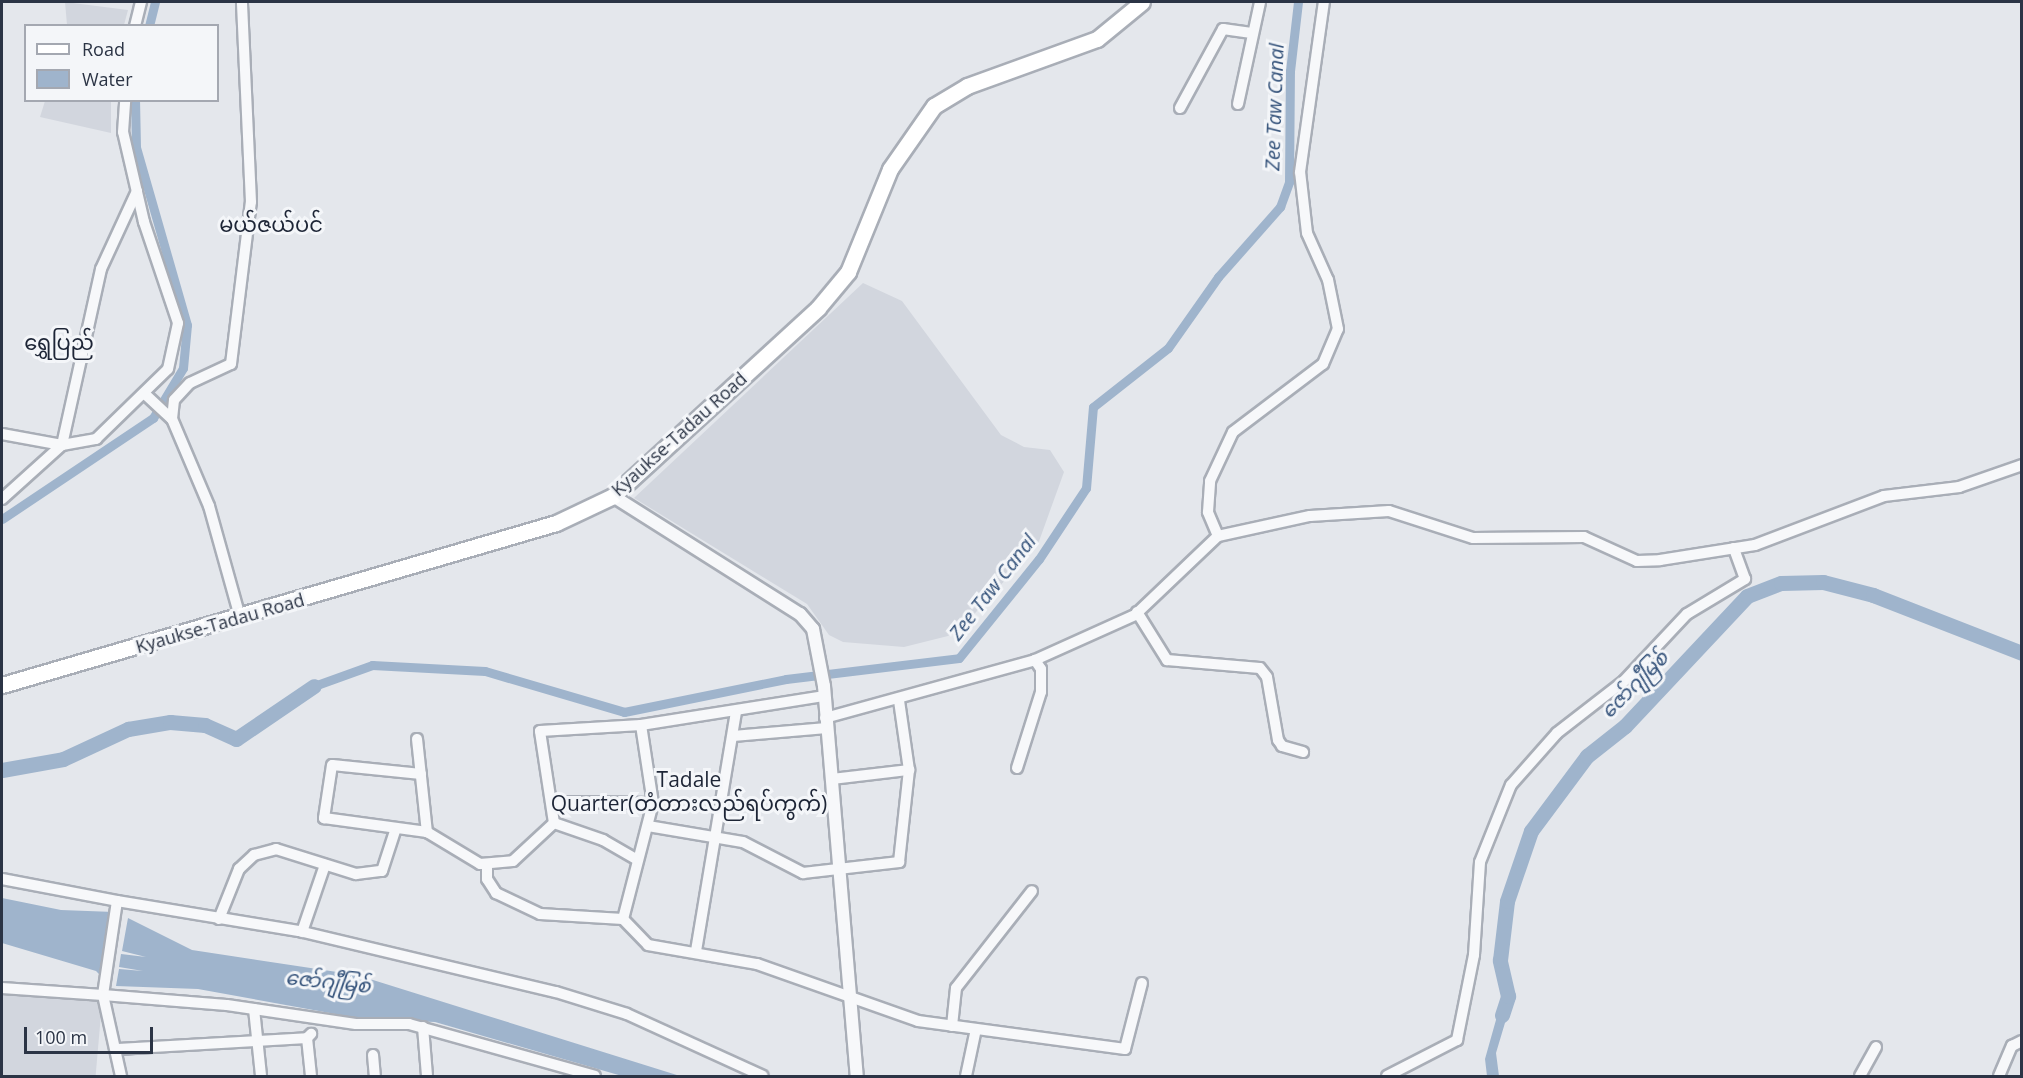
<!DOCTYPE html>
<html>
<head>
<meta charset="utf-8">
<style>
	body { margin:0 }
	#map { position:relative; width:2023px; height:1078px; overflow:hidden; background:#e4e7ec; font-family:"Open Sans","Noto Sans Myanmar",sans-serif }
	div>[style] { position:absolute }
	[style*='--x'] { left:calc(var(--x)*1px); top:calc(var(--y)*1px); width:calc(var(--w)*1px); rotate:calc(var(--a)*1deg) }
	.built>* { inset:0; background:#d2d6de; transform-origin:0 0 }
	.water>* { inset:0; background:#9fb4cc }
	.canal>* { height:9px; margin:-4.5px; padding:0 4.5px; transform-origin:4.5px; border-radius:4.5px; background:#9fb4cc }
	.river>* { height:15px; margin:-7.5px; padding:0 7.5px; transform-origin:7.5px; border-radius:7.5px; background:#9fb4cc }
	.roads { filter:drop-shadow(2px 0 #a9aeb7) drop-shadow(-2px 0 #a9aeb7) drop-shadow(0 2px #a9aeb7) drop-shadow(0 -2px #a9aeb7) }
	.minor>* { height:10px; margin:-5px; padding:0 5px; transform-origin:5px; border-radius:5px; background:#f7f8fa }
	.tertiary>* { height:12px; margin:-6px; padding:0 6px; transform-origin:6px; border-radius:6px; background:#f7f8fa }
	.secondary>* { height:15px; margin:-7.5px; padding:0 7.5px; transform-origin:7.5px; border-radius:7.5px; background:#fff }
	span { translate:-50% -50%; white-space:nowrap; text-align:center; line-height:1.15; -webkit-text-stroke:6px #f4f6f9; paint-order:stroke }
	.street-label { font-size:18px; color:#2b3445 }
	.water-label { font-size:20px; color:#34527a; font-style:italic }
	.quarter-label { font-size:21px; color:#1d2536 }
	.frame { position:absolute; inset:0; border:3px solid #2b3445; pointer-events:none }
	.legend { position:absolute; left:24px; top:24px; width:195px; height:78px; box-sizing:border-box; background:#f4f6f9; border:2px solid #a4a8b1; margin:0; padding:8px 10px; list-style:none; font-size:18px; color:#2b3445 }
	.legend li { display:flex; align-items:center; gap:12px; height:30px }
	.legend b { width:30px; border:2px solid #a4a8b1 }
	.scale { position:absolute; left:24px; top:1027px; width:129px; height:27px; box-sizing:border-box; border:3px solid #2b3445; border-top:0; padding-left:8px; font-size:18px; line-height:21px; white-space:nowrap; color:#2b3445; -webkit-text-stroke:4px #f4f6f9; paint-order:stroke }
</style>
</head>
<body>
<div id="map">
	<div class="built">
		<div style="clip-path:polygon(65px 2px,128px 10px,124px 25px,67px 25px)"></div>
		<div style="clip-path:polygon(45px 101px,111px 101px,111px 133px,40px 117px)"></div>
		<div style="clip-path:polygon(863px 283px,902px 301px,1001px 435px,1024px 447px,1050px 450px,1064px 472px,1038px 544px,956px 634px,904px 647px,843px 642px,829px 635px,807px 604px,634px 498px)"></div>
		<div style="left:2px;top:987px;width:101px;height:89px;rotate:5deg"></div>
	</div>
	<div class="water">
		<div style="clip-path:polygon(2px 898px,61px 910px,114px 912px,109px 984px,96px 971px,2px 943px)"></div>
		<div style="clip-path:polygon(128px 918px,192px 950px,357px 975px,680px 1076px,622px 1076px,435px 1022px,363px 1019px,198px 989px,116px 986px,119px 969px,143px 971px,119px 967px,121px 954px,146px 957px,122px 951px)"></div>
		<div style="clip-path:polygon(1503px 995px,1513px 996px,1496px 1053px,1499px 1076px,1487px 1076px,1485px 1059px)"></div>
	</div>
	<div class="canal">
		<div style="--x:149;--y:26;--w:25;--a:-76"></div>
		<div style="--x:2;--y:519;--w:182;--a:-33.8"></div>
		<div style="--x:153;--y:418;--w:58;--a:-59"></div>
		<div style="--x:183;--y:368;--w:43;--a:-84.7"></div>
		<div style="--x:187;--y:325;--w:185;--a:-106"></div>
		<div style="--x:136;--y:147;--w:47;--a:-91.2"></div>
		<div style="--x:314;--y:686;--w:62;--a:-19.9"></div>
		<div style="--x:372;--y:665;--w:113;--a:3"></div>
		<div style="--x:485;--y:671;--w:145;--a:16.4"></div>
		<div style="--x:624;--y:712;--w:165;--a:-11.5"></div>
		<div style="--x:786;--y:679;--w:174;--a:-6.9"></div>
		<div style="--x:959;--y:658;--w:127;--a:-51.1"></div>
		<div style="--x:1039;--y:559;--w:85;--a:-56.5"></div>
		<div style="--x:1086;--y:488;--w:81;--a:-85.1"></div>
		<div style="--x:1093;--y:407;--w:95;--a:-38.2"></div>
		<div style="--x:1168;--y:348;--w:87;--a:-54.8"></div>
		<div style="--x:1218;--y:277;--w:94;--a:-48.5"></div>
		<div style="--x:1280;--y:207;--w:27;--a:-70"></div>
		<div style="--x:1289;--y:182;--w:111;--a:-89.5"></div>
		<div style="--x:1290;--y:71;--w:69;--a:-83.4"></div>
	</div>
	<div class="river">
		<div style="--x:2;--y:770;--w:62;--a:-10.2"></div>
		<div style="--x:63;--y:759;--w:72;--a:-24.8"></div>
		<div style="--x:128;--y:729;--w:43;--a:-9.5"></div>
		<div style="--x:170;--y:722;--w:35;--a:5"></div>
		<div style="--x:205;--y:725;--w:34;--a:24"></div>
		<div style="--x:236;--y:739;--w:94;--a:-34.2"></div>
		<div style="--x:1502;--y:1015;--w:20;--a:-72"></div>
		<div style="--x:1508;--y:996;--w:37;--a:-103"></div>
		<div style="--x:1500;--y:960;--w:59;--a:-83.2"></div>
		<div style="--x:1507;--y:901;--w:74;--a:-71.1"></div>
		<div style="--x:1531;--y:831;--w:94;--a:-53.3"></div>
		<div style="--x:1587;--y:756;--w:48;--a:-38.3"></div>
		<div style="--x:1625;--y:726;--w:178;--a:-46.8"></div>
		<div style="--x:1747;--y:596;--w:36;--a:-21"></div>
		<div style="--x:1781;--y:583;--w:42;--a:-1.4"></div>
		<div style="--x:1823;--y:582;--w:52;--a:14.6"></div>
		<div style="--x:1873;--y:595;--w:160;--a:21.3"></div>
	</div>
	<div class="roads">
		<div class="minor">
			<div style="--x:135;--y:26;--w:25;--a:-76"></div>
			<div style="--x:1238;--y:104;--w:104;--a:-77.8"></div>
			<div style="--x:1180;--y:108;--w:90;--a:-61.4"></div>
			<div style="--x:1223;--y:29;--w:27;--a:8"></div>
			<div style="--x:146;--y:395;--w:35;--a:43"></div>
			<div style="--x:2;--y:434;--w:61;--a:10.4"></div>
			<div style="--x:62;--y:445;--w:35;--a:-10"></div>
			<div style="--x:96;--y:439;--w:100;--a:-44.2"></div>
			<div style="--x:168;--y:369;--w:47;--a:-77.7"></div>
			<div style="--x:178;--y:323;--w:107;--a:-108.6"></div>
			<div style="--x:144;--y:222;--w:92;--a:-103.1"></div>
			<div style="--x:123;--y:132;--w:32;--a:-86"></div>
			<div style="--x:2;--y:499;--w:81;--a:-42"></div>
			<div style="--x:62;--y:445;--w:180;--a:-77.5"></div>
			<div style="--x:101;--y:269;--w:86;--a:-65.2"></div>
			<div style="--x:1218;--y:536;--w:26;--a:-113"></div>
			<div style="--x:1208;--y:512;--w:31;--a:-86"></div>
			<div style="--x:1210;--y:481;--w:54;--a:-64.9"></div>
			<div style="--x:1233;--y:432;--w:113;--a:-37.1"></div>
			<div style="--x:1323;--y:364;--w:38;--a:-67"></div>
			<div style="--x:1338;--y:329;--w:50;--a:-101.5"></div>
			<div style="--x:1328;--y:280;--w:51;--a:-114.1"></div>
			<div style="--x:1307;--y:233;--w:61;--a:-96.5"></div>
			<div style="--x:1300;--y:172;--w:172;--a:-82"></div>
			<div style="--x:1137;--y:612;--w:57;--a:58"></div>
			<div style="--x:1167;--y:660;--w:93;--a:4.9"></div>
			<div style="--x:1260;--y:668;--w:11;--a:52"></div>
			<div style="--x:1267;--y:677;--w:64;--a:80.1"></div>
			<div style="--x:1278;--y:740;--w:7;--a:56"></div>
			<div style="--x:1282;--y:746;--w:22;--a:16"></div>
			<div style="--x:240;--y:617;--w:115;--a:-105.6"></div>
			<div style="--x:209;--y:506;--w:95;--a:-113"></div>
			<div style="--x:172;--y:419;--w:19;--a:-84"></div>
			<div style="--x:174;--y:400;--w:23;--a:-47"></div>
			<div style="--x:190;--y:383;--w:45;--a:-24.9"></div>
			<div style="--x:231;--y:364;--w:163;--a:-83"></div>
			<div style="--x:251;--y:202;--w:200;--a:-92.6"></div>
			<div style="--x:825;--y:718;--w:218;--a:-15.4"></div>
			<div style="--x:1035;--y:660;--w:110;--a:-24.2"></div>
			<div style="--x:1135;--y:615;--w:115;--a:-43.6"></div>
			<div style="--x:1218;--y:536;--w:94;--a:-12.3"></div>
			<div style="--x:1310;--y:516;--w:79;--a:-3.6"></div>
			<div style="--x:1389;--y:511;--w:88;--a:17.8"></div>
			<div style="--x:1473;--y:538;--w:111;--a:-0.5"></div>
			<div style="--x:1584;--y:537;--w:58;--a:24.4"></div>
			<div style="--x:1637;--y:561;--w:23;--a:-2"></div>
			<div style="--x:1660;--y:560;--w:96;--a:-9"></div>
			<div style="--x:1755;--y:545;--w:138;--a:-20.8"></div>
			<div style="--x:1884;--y:496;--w:76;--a:-6.8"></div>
			<div style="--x:1959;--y:487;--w:67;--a:-19.2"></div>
			<div style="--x:641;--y:725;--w:79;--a:81.3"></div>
			<div style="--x:653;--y:803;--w:120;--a:104.5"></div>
			<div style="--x:623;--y:919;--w:36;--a:46"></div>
			<div style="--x:648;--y:945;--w:111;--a:9.9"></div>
			<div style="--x:757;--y:964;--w:171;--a:19.5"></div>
			<div style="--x:918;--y:1021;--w:209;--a:7.7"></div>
			<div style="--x:1125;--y:1049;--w:68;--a:-75.6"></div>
			<div style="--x:733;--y:736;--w:94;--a:-4.9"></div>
			<div style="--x:417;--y:739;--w:94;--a:83.9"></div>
			<div style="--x:1017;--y:768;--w:80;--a:-72.5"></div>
			<div style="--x:1041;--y:692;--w:23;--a:-90"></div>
			<div style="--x:1041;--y:669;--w:11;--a:-124"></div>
			<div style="--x:421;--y:774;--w:89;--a:-174.2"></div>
			<div style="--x:332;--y:765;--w:54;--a:98.6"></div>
			<div style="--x:324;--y:818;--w:104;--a:7.7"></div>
			<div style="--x:427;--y:832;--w:62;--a:31.1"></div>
			<div style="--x:480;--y:864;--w:33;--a:-5"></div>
			<div style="--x:513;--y:861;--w:56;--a:-42.8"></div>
			<div style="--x:554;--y:823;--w:93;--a:-98.7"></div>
			<div style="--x:540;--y:731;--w:101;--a:-3.4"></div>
			<div style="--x:641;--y:725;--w:186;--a:-9"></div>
			<div style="--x:832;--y:779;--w:78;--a:-6.7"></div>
			<div style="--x:554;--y:802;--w:99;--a:0.6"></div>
			<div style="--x:554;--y:823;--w:52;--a:19.1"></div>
			<div style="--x:603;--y:840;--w:38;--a:30"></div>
			<div style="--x:648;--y:826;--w:96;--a:9.6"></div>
			<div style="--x:743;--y:842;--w:68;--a:27.3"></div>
			<div style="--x:803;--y:873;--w:97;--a:-6.5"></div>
			<div style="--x:899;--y:862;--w:93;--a:-83.8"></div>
			<div style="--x:909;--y:770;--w:70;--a:-98.2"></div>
			<div style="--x:487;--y:864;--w:15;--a:90"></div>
			<div style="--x:487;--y:879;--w:17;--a:57"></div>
			<div style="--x:496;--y:893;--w:49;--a:25.5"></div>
			<div style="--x:540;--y:914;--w:83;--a:3.4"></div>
			<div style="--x:2;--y:879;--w:117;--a:10.8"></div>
			<div style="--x:117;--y:901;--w:95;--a:98.5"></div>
			<div style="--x:103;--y:995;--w:124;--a:4.6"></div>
			<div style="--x:227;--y:1005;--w:130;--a:8.4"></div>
			<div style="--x:356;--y:1024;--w:53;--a:0"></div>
			<div style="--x:409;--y:1024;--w:193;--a:15.6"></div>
			<div style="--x:117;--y:901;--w:184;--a:9.4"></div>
			<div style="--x:299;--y:931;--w:264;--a:13.4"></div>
			<div style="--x:556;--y:992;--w:74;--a:17.2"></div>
			<div style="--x:627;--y:1014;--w:149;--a:24.5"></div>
			<div style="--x:219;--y:919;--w:54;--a:-68.2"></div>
			<div style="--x:239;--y:869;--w:21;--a:-43"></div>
			<div style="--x:254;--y:855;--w:23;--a:-15"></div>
			<div style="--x:276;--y:849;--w:84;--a:17.4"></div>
			<div style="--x:356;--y:874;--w:26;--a:-7"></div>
			<div style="--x:382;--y:871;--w:45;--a:-72"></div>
			<div style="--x:302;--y:932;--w:71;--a:-71.1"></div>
			<div style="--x:696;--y:951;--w:241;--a:-80.5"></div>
			<div style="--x:2;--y:988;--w:101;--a:4"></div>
			<div style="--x:103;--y:995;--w:83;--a:77.5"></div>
			<div style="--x:254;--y:1009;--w:67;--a:84"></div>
			<div style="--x:952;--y:1026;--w:38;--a:-84"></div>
			<div style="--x:956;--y:988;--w:123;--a:-51.9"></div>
			<div style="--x:423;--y:1027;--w:49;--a:85.3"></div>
			<div style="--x:118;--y:1049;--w:189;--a:-3.3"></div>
			<div style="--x:373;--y:1055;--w:21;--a:85"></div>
			<div style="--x:311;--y:1076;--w:38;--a:-96"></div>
			<div style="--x:307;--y:1038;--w:6;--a:-45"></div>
			<div style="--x:966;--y:1076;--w:48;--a:-78"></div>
			<div style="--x:1387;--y:1076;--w:79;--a:-27.2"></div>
			<div style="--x:1457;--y:1040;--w:87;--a:-78.7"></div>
			<div style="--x:1474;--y:955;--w:93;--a:-86.3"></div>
			<div style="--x:1480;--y:862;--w:83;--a:-68.1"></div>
			<div style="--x:1511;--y:785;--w:69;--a:-48.5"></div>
			<div style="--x:1557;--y:733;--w:85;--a:-37.8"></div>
			<div style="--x:1624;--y:681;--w:92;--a:-46.8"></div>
			<div style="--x:1687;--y:614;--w:68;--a:-31.1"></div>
			<div style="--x:1745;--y:579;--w:33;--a:-110"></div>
			<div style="--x:1860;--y:1076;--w:33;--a:-61"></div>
			<div style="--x:1999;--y:1076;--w:33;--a:-67"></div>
			<div style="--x:2012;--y:1046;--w:11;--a:-27"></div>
		</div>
		<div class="tertiary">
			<div style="--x:613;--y:496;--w:221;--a:32.3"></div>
			<div style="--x:800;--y:614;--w:20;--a:49"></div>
			<div style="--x:813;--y:629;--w:58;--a:79.1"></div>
			<div style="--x:824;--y:686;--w:391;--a:85.2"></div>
		</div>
		<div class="secondary">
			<div style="--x:2;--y:685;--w:577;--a:-16.3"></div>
			<div style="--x:556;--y:523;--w:63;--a:-25.3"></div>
			<div style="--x:613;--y:496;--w:278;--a:-42.5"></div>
			<div style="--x:818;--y:308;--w:47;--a:-50.2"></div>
			<div style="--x:848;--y:272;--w:111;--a:-67.8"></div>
			<div style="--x:890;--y:169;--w:77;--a:-55.1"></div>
			<div style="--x:934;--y:106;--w:39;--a:-31"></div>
			<div style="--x:967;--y:86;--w:138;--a:-19.9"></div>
			<div style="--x:1097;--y:39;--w:58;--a:-39.4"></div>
		</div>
	</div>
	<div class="street-label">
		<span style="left:679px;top:434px;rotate:-42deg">Kyaukse-Tadau Road</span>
		<span style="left:220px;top:623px;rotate:-16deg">Kyaukse-Tadau Road</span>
	</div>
	<div class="water-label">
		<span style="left:1274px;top:107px;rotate:-88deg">Zee Taw Canal</span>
		<span style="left:992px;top:587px;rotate:-52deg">Zee Taw Canal</span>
		<span style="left:1634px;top:684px;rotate:-45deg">ဇော်ဂျီမြစ်</span>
		<span style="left:328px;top:981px;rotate:6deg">ဇော်ဂျီမြစ်</span>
	</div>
	<div class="quarter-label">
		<span style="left:271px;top:224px">မယ်ဇယ်ပင်</span>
		<span style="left:59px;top:342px">ရွှေပြည်</span>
		<span style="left:689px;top:791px">Tadale<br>Quarter(တံတားလည်ရပ်ကွက်)</span>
	</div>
	<div class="frame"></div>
	<ul class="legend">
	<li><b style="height:8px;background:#fff"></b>Road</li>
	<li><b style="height:16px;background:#9fb4cc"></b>Water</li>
	</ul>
	<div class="scale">100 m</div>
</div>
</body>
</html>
